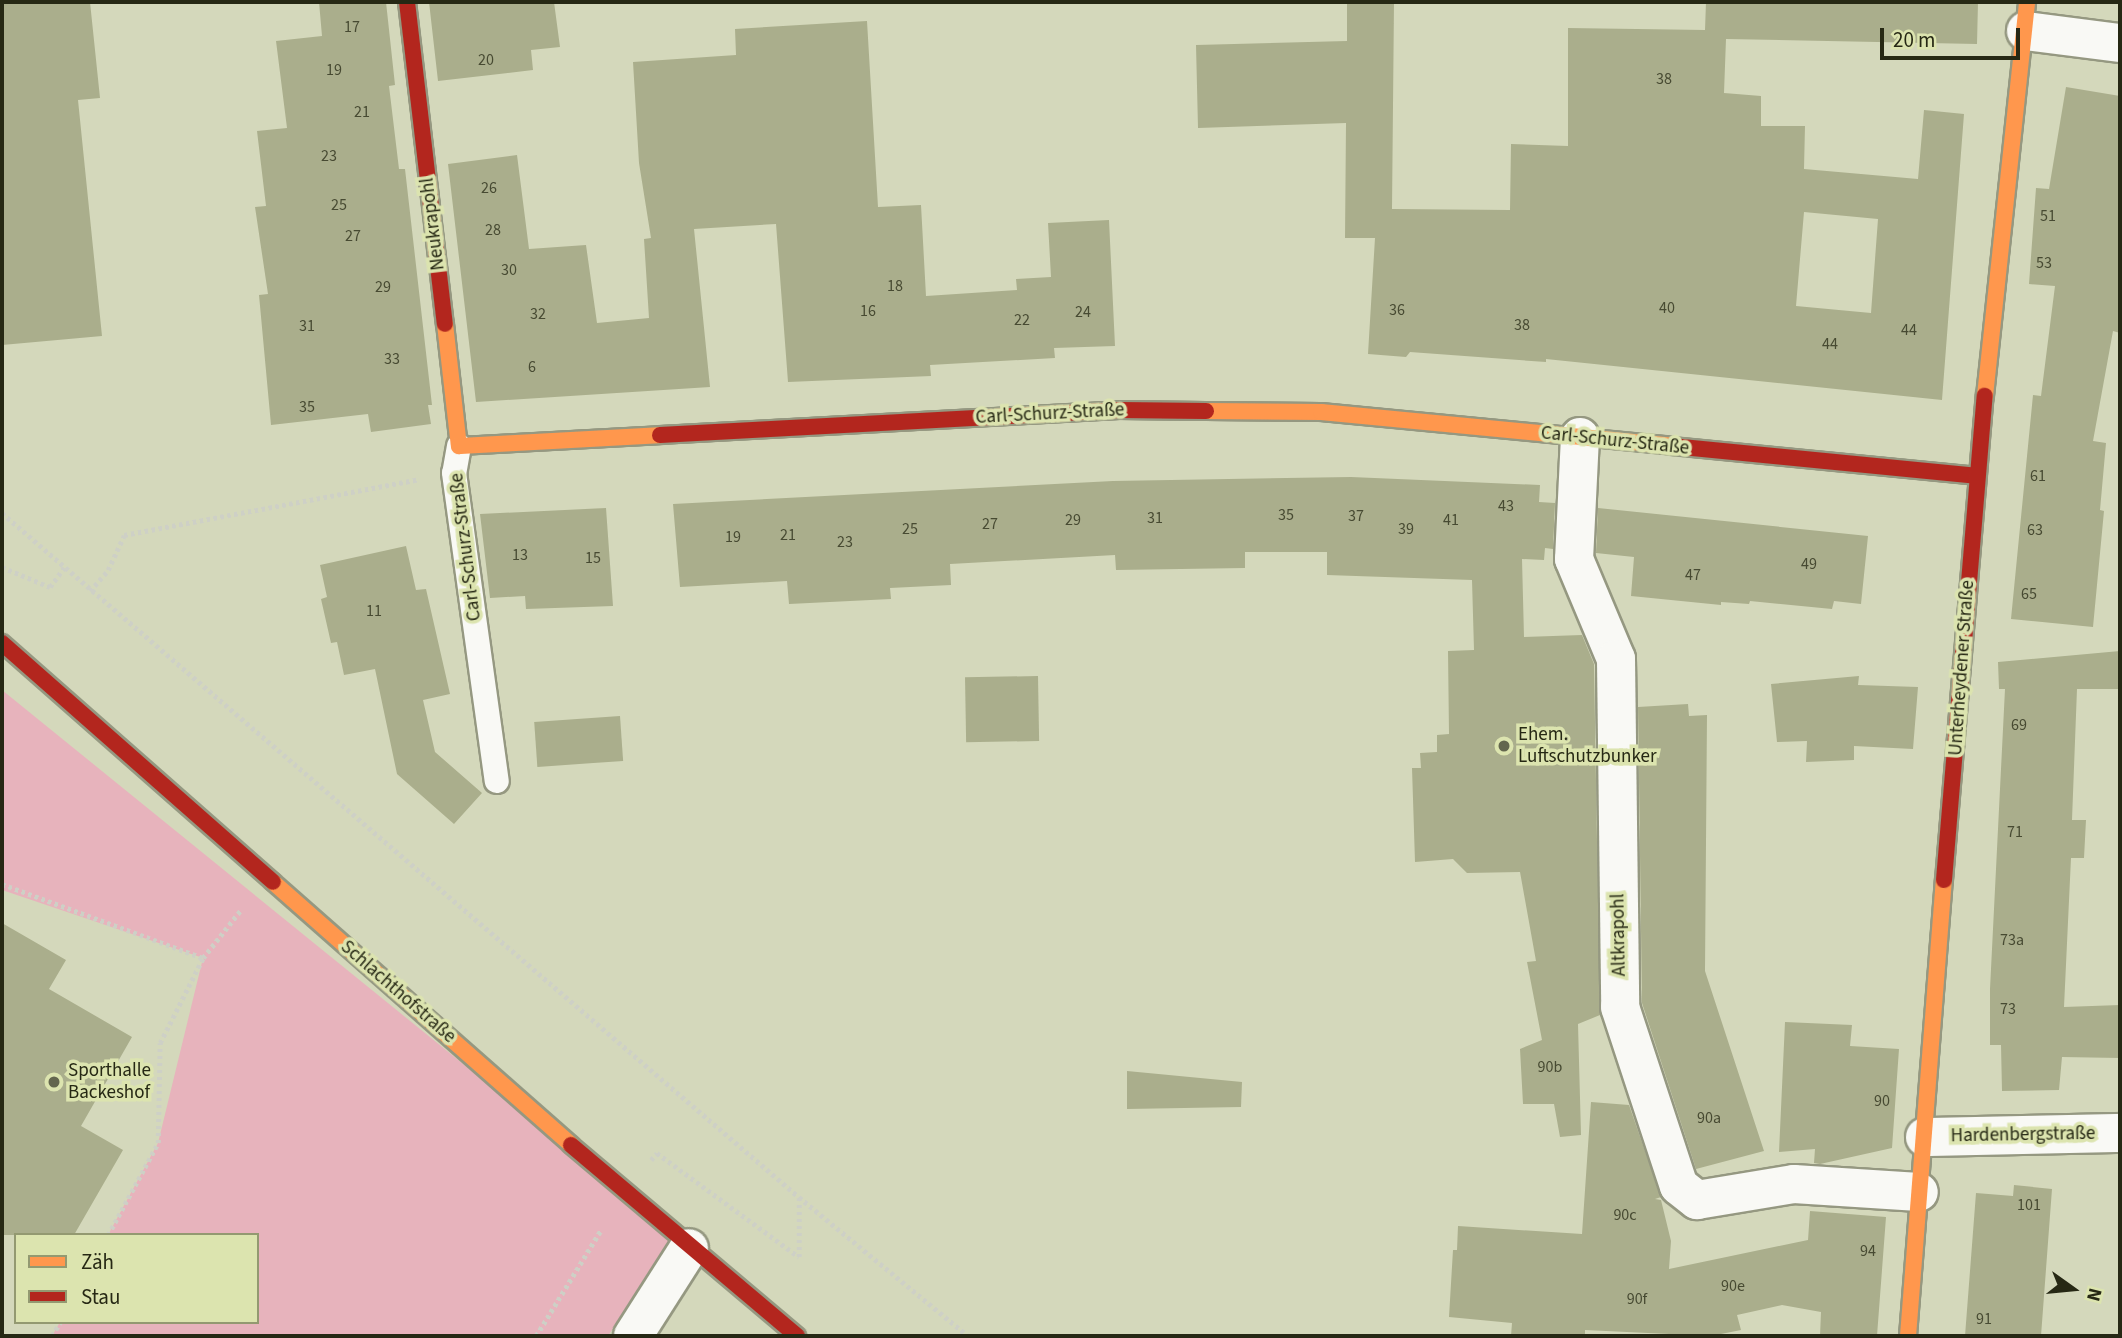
<!DOCTYPE html>
<html>
<head>
<meta charset="utf-8">
<style>
	body { margin:0 }
	#map { position:relative; width:2122px; height:1338px; overflow:hidden; background:#d4d8bb; font-family:"Source Sans 3",sans-serif }
	div>[style] { position:absolute }
	[style*='--x'] { left:calc(var(--x)*1px); top:calc(var(--y)*1px); width:calc(var(--w)*1px); rotate:calc(var(--a)*1deg) }
	.green>* { inset:0; background:#e7b3bc }
	.building>* { inset:0; background:#aaae8c; transform-origin:0 0 }
	.path>* { height:4.5px; margin-top:-2.25px; transform-origin:0; background:repeating-linear-gradient(90deg,#ced0c6 0 3.5px,transparent 0 7px) }
	.roads { filter:drop-shadow(2px 0 #959881) drop-shadow(-2px 0 #959881) drop-shadow(0 2px #959881) drop-shadow(0 -2px #959881) }
	.lane>* { height:24px; margin:-12px; padding:0 12px; transform-origin:12px; border-radius:12px; background:#f9f9f5 }
	.street>* { height:38px; margin:-19px; padding:0 19px; transform-origin:19px; border-radius:19px; background:#f9f9f5 }
	.slow>* { height:16px; margin:-8px; padding:0 8px; transform-origin:8px; border-radius:8px; background:#ff974d }
	.jam>* { height:16px; margin:-8px; padding:0 8px; transform-origin:8px; border-radius:8px; background:#b3261e }
	.dots>* { width:19px; height:19px; translate:-50% -50%; box-sizing:border-box; border:4px solid #dce4af; border-radius:50% }
	span { translate:-50% -50%; white-space:nowrap; text-align:center; line-height:1.15; -webkit-text-stroke:7px #dce4af; paint-order:stroke }
	.number-label { font-size:16px; color:#474a32 }
	.number-label span { -webkit-text-stroke-width:0 }
	.street-label { font-size:19px; color:#262814 }
	.poi-label { font-size:19px; color:#262814 }
	.left { translate:0 -50%; text-align:left }
	.frame { position:absolute; inset:0; border:4px solid #262814; pointer-events:none }
	.legend { position:absolute; left:14px; top:1233px; width:245px; height:91px; box-sizing:border-box; background:#dce4af; border:2px solid #939971; margin:0; padding:9px 12px; list-style:none; font-size:21px; color:#262814 }
	.legend li { display:flex; align-items:center; gap:14px; height:35px }
	.legend b { width:35px; border:2px solid #939971 }
	.north { position:absolute; left:2038px; top:1254px; width:70px; height:70px; -webkit-text-stroke:5px #dce4af; paint-order:stroke; rotate:105deg; font-size:19px; font-weight:700; line-height:28px; text-align:center; color:#262814 }
	.north::after { content:''; display:block; margin:auto; width:24px; height:32px; background:#262814; clip-path:polygon(50% 0,100% 100%,50% 72%,0 100%) }
	.scale { position:absolute; left:1880px; top:28px; width:140px; height:32px; box-sizing:border-box; border:4px solid #262814; border-top:0; padding-left:9px; font-size:21px; line-height:24px; white-space:nowrap; color:#262814; -webkit-text-stroke:5px #dce4af; paint-order:stroke }
</style>
</head>
<body>
<div id="map">
	<div class="green">
		<div style="clip-path:polygon(2px 690px,674px 1235px,608px 1336px,52px 1336px,60px 1322px,257px 1322px,257px 1235px,108px 1235px,158px 1143px,203px 958px,2px 890px)"></div>
	</div>
	<div class="building">
		<div style="clip-path:polygon(2px 2px,90px 2px,100px 98px,78px 100px,102px 336px,2px 345px)"></div>
		<div style="clip-path:polygon(319px 2px,386px 2px,395px 85px,389px 86px,399px 169px,405px 169px,432px 405px,428px 405px,431px 424px,371px 432px,368px 414px,271px 425px,259px 295px,268px 294px,255px 207px,266px 206px,257px 131px,287px 128px,276px 41px,322px 36px)"></div>
		<div style="clip-path:polygon(429px 2px,554px 2px,560px 47px,531px 50px,533px 70px,438px 81px)"></div>
		<div style="clip-path:polygon(evenodd,1347px 2px,1394px 2px,1392px 209px,1510px 210px,1511px 144px,1568px 146px,1568px 28px,1705px 30px,1706px 2px,1978px 2px,1977px 44px,1726px 39px,1724px 93px,1761px 96px,1761px 126px,1805px 126px,1804px 169px,1918px 179px,1924px 110px,1964px 114px,1942px 400px,1546px 359px,1546px 362px,1410px 352px,1406px 357px,1368px 354px,1375px 238px,1345px 238px,1346px 123px,1198px 128px,1196px 45px,1347px 41px,1347px 2px,1804px 212px,1878px 219px,1871px 313px,1796px 306px,1804px 212px)"></div>
		<div style="clip-path:polygon(867px 21px,878px 207px,921px 205px,926px 296px,1017px 290px,1016px 279px,1051px 277px,1048px 223px,1109px 220px,1115px 346px,1054px 348px,1055px 358px,930px 365px,931px 376px,788px 382px,776px 224px,694px 229px,710px 387px,476px 402px,448px 164px,517px 155px,529px 249px,586px 245px,597px 323px,649px 318px,644px 239px,651px 238px,639px 163px,633px 62px,736px 55px,735px 29px)"></div>
		<div style="clip-path:polygon(2066px 87px,2120px 96px,2120px 333px,2113px 331px,2093px 441px,2106px 443px,2100px 510px,2104px 511px,2093px 627px,2011px 619px,2033px 395px,2041px 396px,2055px 286px,2029px 284px,2036px 188px,2049px 189px)"></div>
		<div style="clip-path:polygon(1351px 477px,1540px 485px,1539px 502px,1555px 503px,1553px 549px,1545px 548px,1544px 560px,1522px 559px,1524px 637px,1582px 635px,1594px 664px,1600px 1015px,1578px 1024px,1581px 1135px,1560px 1137px,1554px 1104px,1523px 1104px,1520px 1049px,1542px 1040px,1527px 962px,1536px 961px,1520px 872px,1467px 873px,1453px 859px,1415px 862px,1412px 768px,1421px 768px,1420px 753px,1437px 752px,1437px 735px,1449px 734px,1448px 651px,1474px 650px,1472px 580px,1327px 575px,1327px 552px,1245px 552px,1245px 568px,1116px 570px,1115px 555px,950px 564px,951px 585px,890px 588px,891px 599px,789px 604px,787px 581px,680px 587px,673px 504px,1113px 481px)"></div>
		<div style="clip-path:polygon(606px 508px,613px 606px,526px 609px,525px 596px,490px 598px,480px 514px)"></div>
		<div style="clip-path:polygon(1598px 508px,1868px 536px,1861px 604px,1834px 601px,1832px 609px,1750px 601px,1749px 604px,1721px 602px,1721px 605px,1631px 596px,1634px 557px,1596px 553px)"></div>
		<div style="clip-path:polygon(406px 546px,416px 590px,426px 589px,450px 694px,423px 700px,435px 752px,482px 793px,454px 824px,397px 774px,375px 669px,344px 675px,337px 642px,331px 643px,321px 599px,327px 597px,320px 565px)"></div>
		<div style="clip-path:polygon(2120px 651px,2120px 689px,2077px 689px,2072px 820px,2086px 820px,2084px 858px,2071px 858px,2064px 1007px,2120px 1005px,2120px 1058px,2062px 1057px,2059px 1090px,2002px 1091px,2001px 1045px,1990px 1045px,1990px 989px,2005px 689px,1999px 689px,1998px 662px)"></div>
		<div style="left:1038px;top:676px;width:65px;height:73px;rotate:89deg"></div>
		<div style="clip-path:polygon(1859px 676px,1858px 685px,1918px 687px,1913px 749px,1854px 746px,1854px 760px,1806px 762px,1807px 741px,1777px 742px,1771px 684px)"></div>
		<div style="clip-path:polygon(1688px 704px,1689px 716px,1707px 715px,1705px 971px,1764px 1151px,1696px 1169px,1642px 1003px,1638px 707px)"></div>
		<div style="left:620px;top:716px;width:45px;height:86px;rotate:86deg"></div>
		<div style="clip-path:polygon(2px 923px,66px 960px,49px 989px,132px 1037px,81px 1126px,123px 1150px,74px 1235px,2px 1235px)"></div>
		<div style="clip-path:polygon(1785px 1022px,1852px 1025px,1850px 1046px,1899px 1049px,1892px 1148px,1820px 1164px,1814px 1163px,1815px 1149px,1779px 1152px)"></div>
		<div style="clip-path:polygon(1127px 1071px,1242px 1082px,1241px 1107px,1127px 1109px)"></div>
		<div style="clip-path:polygon(1591px 1102px,1629px 1105px,1661px 1197px,1655px 1199px,1661px 1200px,1671px 1241px,1669px 1269px,1808px 1240px,1810px 1211px,1886px 1217px,1877px 1336px,1820px 1336px,1821px 1312px,1782px 1305px,1737px 1315px,1741px 1330px,1711px 1336px,1585px 1330px,1585px 1336px,1511px 1336px,1512px 1323px,1449px 1317px,1453px 1250px,1457px 1250px,1458px 1226px,1582px 1234px)"></div>
		<div style="clip-path:polygon(2014px 1185px,2052px 1189px,2041px 1336px,1965px 1336px,1976px 1193px,2013px 1196px)"></div>
	</div>
	<div class="path">
		<div style="--x:2;--y:513;--w:1050;--a:40.64"></div>
		<div style="--x:799;--y:1197;--w:219;--a:39.4"></div>
		<div style="--x:2;--y:567;--w:52;--a:22.6"></div>
		<div style="--x:50;--y:587;--w:24;--a:-54"></div>
		<div style="--x:90;--y:591;--w:28;--a:-49"></div>
		<div style="--x:108;--y:570;--w:38;--a:-65"></div>
		<div style="--x:124;--y:535;--w:300;--a:-10.7"></div>
		<div style="--x:2;--y:884;--w:214;--a:20.2"></div>
		<div style="--x:651;--y:1160;--w:9;--a:-49"></div>
		<div style="--x:657;--y:1153;--w:176;--a:36.2"></div>
		<div style="--x:799;--y:1257;--w:59;--a:-90"></div>
		<div style="--x:108;--y:1235;--w:105;--a:-61.5"></div>
		<div style="--x:158;--y:1143;--w:100;--a:-88.9"></div>
		<div style="--x:160;--y:1043;--w:95;--a:-63.2"></div>
		<div style="--x:203;--y:958;--w:60;--a:-51.8"></div>
		<div style="--x:52;--y:1336;--w:16;--a:-60"></div>
		<div style="--x:536;--y:1336;--w:124;--a:-58.5"></div>
	</div>
	<div class="roads">
		<div class="lane">
			<div style="--x:459;--y:446;--w:27;--a:100"></div>
			<div style="--x:454;--y:473;--w:311;--a:82.1"></div>
		</div>
		<div class="street">
			<div style="--x:2026;--y:31;--w:95;--a:7.3"></div>
			<div style="--x:1580;--y:437;--w:122;--a:92.8"></div>
			<div style="--x:1574;--y:559;--w:108;--a:67.2"></div>
			<div style="--x:1616;--y:659;--w:348;--a:89.3"></div>
			<div style="--x:1620;--y:1007;--w:188;--a:71.8"></div>
			<div style="--x:1679;--y:1186;--w:23;--a:38"></div>
			<div style="--x:1697;--y:1200;--w:98;--a:-9.4"></div>
			<div style="--x:1794;--y:1184;--w:125;--a:3.7"></div>
			<div style="--x:1925;--y:1137;--w:195;--a:-1.2"></div>
			<div style="--x:633;--y:1336;--w:104;--a:-57.5"></div>
		</div>
		<div class="slow">
			<div style="--x:445;--y:324;--w:123;--a:83.5"></div>
			<div style="--x:459;--y:446;--w:201;--a:-3.1"></div>
			<div style="--x:1985;--y:396;--w:396;--a:-83.9"></div>
			<div style="--x:1206;--y:411;--w:115;--a:0.5"></div>
			<div style="--x:1321;--y:412;--w:353;--a:5.5"></div>
			<div style="--x:273;--y:882;--w:397;--a:41.4"></div>
			<div style="--x:1908;--y:1336;--w:457;--a:-85.5"></div>
		</div>
		<div class="jam">
			<div style="--x:407;--y:2;--w:324;--a:83.3"></div>
			<div style="--x:660;--y:435;--w:460;--a:-3.1"></div>
			<div style="--x:1119;--y:410;--w:87;--a:0.7"></div>
			<div style="--x:1672;--y:446;--w:305;--a:5.6"></div>
			<div style="--x:2;--y:643;--w:361;--a:41.4"></div>
			<div style="--x:1944;--y:880;--w:486;--a:-85.2"></div>
			<div style="--x:571;--y:1145;--w:296;--a:40.2"></div>
		</div>
	</div>
	<div class="dots">
		<div style="left:1504px;top:746px;background:#63664e"></div>
		<div style="left:54px;top:1082px;background:#63664e"></div>
	</div>
	<div class="number-label">
		<span style="left:352px;top:27px">17</span>
		<span style="left:486px;top:60px">20</span>
		<span style="left:334px;top:70px">19</span>
		<span style="left:1664px;top:79px">38</span>
		<span style="left:362px;top:112px">21</span>
		<span style="left:329px;top:156px">23</span>
		<span style="left:489px;top:188px">26</span>
		<span style="left:339px;top:205px">25</span>
		<span style="left:2048px;top:216px">51</span>
		<span style="left:493px;top:230px">28</span>
		<span style="left:353px;top:236px">27</span>
		<span style="left:2044px;top:263px">53</span>
		<span style="left:509px;top:270px">30</span>
		<span style="left:895px;top:286px">18</span>
		<span style="left:383px;top:287px">29</span>
		<span style="left:1667px;top:308px">40</span>
		<span style="left:1397px;top:310px">36</span>
		<span style="left:868px;top:311px">16</span>
		<span style="left:1083px;top:312px">24</span>
		<span style="left:538px;top:314px">32</span>
		<span style="left:1022px;top:320px">22</span>
		<span style="left:1522px;top:325px">38</span>
		<span style="left:307px;top:326px">31</span>
		<span style="left:1909px;top:330px">44</span>
		<span style="left:1830px;top:344px">44</span>
		<span style="left:392px;top:359px">33</span>
		<span style="left:532px;top:367px">6</span>
		<span style="left:307px;top:407px">35</span>
		<span style="left:2038px;top:476px">61</span>
		<span style="left:1506px;top:506px">43</span>
		<span style="left:1286px;top:515px">35</span>
		<span style="left:1356px;top:516px">37</span>
		<span style="left:1155px;top:518px">31</span>
		<span style="left:1073px;top:520px">29</span>
		<span style="left:1451px;top:520px">41</span>
		<span style="left:990px;top:524px">27</span>
		<span style="left:910px;top:529px">25</span>
		<span style="left:1406px;top:529px">39</span>
		<span style="left:2035px;top:530px">63</span>
		<span style="left:788px;top:535px">21</span>
		<span style="left:733px;top:537px">19</span>
		<span style="left:845px;top:542px">23</span>
		<span style="left:520px;top:555px">13</span>
		<span style="left:593px;top:558px">15</span>
		<span style="left:1809px;top:564px">49</span>
		<span style="left:1693px;top:575px">47</span>
		<span style="left:2029px;top:594px">65</span>
		<span style="left:374px;top:611px">11</span>
		<span style="left:2019px;top:725px">69</span>
		<span style="left:2015px;top:832px">71</span>
		<span style="left:2012px;top:940px">73a</span>
		<span style="left:2008px;top:1009px">73</span>
		<span style="left:1550px;top:1067px">90b</span>
		<span style="left:1882px;top:1101px">90</span>
		<span style="left:1709px;top:1118px">90a</span>
		<span style="left:2029px;top:1205px">101</span>
		<span style="left:1625px;top:1215px">90c</span>
		<span style="left:1868px;top:1251px">94</span>
		<span style="left:1733px;top:1286px">90e</span>
		<span style="left:1637px;top:1299px">90f</span>
		<span style="left:1984px;top:1319px">91</span>
	</div>
	<div class="street-label">
		<span style="left:433px;top:224px;rotate:-97deg">Neukrapohl</span>
		<span style="left:1050px;top:414px;rotate:-3deg">Carl-Schurz-Straße</span>
		<span style="left:1615px;top:441px;rotate:6deg">Carl-Schurz-Straße</span>
		<span style="left:466px;top:547px;rotate:-97deg">Carl-Schurz-Straße</span>
		<span style="left:1962px;top:668px;rotate:-86deg">Unterheydener Straße</span>
		<span style="left:1619px;top:935px;rotate:-91deg">Altkrapohl</span>
		<span style="left:398px;top:992px;rotate:41deg">Schlachthofstraße</span>
		<span style="left:2023px;top:1135px;rotate:-1deg">Hardenbergstraße</span>
	</div>
	<div class="poi-label">
		<span class="left" style="left:1518px;top:746px">Ehem.<br>Luftschutzbunker</span>
		<span class="left" style="left:68px;top:1082px">Sporthalle<br>Backeshof</span>
	</div>
	<div class="frame"></div>
	<ul class="legend">
	<li><b style="height:9px;background:#ff974d"></b>Zäh</li>
	<li><b style="height:9px;background:#b3261e"></b>Stau</li>
	</ul>
	<div class="north">N</div>
	<div class="scale">20 m</div>
</div>
</body>
</html>
